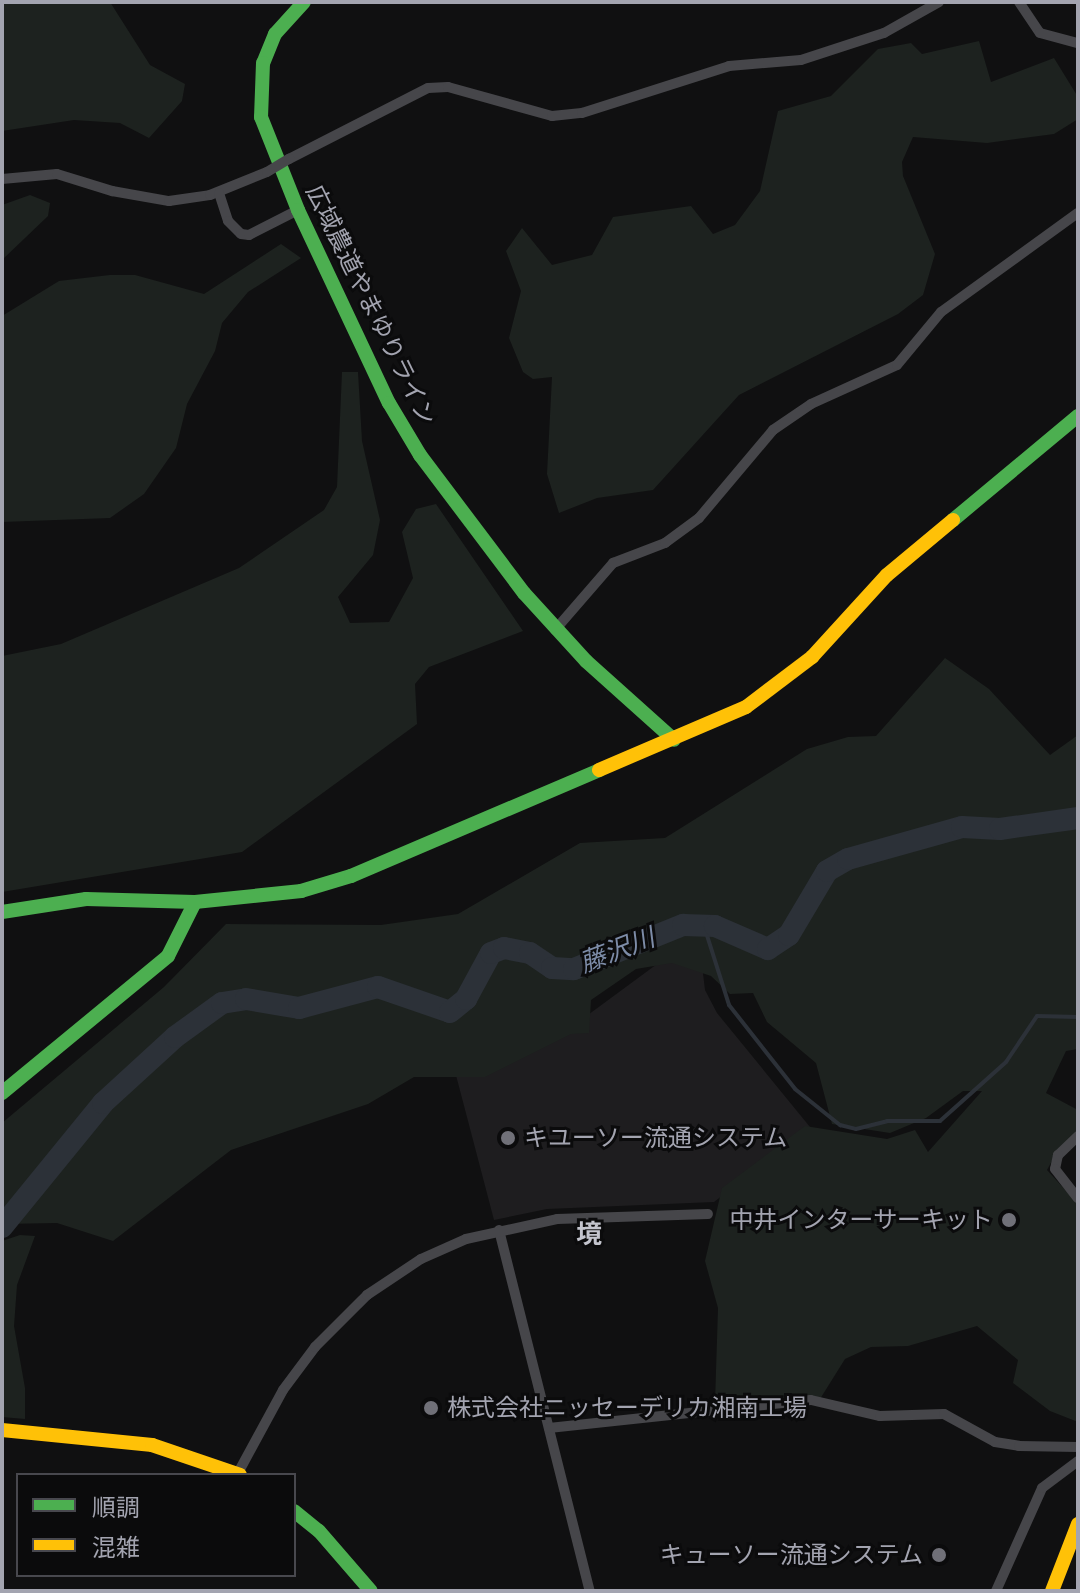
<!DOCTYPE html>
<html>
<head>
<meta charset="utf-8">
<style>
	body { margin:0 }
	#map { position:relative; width:1080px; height:1593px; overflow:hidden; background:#101011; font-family:"PT Sans Narrow","Noto Sans JP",sans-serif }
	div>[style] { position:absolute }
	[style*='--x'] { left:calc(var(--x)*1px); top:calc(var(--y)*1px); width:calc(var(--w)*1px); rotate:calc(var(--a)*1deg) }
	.built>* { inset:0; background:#1e1d1f }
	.green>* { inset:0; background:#1d221f }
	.stream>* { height:4px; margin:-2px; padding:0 2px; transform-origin:2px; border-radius:2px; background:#2c3138 }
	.river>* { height:22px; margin:-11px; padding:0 11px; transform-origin:11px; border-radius:11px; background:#2c3138 }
	.street>* { height:10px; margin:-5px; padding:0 5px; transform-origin:5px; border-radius:5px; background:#46464a }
	.fast>* { height:14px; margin:-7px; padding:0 7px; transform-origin:7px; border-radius:7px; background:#4caf50 }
	.slow>* { height:14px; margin:-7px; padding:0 7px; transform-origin:7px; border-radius:7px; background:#ffc107 }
	.street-bridge>* { height:10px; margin:-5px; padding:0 5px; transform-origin:5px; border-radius:5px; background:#46464a }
	.dots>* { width:22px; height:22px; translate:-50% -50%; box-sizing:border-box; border:4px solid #0b0b0c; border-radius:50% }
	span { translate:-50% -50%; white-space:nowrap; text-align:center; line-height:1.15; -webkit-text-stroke:6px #0b0b0c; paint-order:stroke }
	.street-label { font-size:24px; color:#a3a4b0 }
	.poi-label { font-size:24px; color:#a3a4b0 }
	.left { translate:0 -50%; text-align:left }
	.right { translate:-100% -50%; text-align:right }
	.water-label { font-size:26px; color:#7d8ca8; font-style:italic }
	.neighbourhood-label { font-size:26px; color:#c3c4cd; font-weight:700 }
	.frame { position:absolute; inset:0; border:4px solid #a3a4b0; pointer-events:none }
	.legend { position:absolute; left:16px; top:1473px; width:280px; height:104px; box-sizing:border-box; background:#0b0b0c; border:2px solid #48484e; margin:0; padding:10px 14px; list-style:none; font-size:24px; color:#a3a4b0 }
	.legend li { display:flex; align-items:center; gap:16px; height:40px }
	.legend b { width:40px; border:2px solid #48484e }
</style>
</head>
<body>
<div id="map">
	<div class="built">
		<div style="clip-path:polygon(672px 953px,702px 965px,705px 990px,717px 1013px,810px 1127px,714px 1202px,547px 1209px,494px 1220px,452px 1060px,577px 1023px)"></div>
	</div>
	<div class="green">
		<div style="clip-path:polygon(2px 2px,110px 2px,150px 65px,185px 84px,182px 101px,149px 138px,120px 123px,74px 120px,2px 131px)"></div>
		<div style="clip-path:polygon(979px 41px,991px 82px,1054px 58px,1078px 97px,1078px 119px,1054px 134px,987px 143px,913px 137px,902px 162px,903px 176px,935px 254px,923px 295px,898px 314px,739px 395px,653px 490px,597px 498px,559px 513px,547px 474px,552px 377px,533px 379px,523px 372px,509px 338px,521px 291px,506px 251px,522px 228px,552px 265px,592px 255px,613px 217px,691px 206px,713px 234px,735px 225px,760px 191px,778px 111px,831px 96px,878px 49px,911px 43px,922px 54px)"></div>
		<div style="clip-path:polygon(30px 195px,50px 203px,48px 216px,2px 260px,2px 205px)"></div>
		<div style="clip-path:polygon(281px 244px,301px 258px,248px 292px,222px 323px,215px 351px,187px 404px,176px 448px,144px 494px,110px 518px,2px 522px,2px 316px,59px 281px,110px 275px,135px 275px,204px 294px)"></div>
		<div style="clip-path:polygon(342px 372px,358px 372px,362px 441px,380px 520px,373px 555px,338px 597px,350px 623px,389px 622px,413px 578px,402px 532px,416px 509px,436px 504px,523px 631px,429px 667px,415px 684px,417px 724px,242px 852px,2px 892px,2px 656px,61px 644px,239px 568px,324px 510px,337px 487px)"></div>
		<div style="clip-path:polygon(945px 658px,989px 689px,1050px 755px,1078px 735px,1078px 1049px,1066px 1051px,1046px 1093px,1078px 1110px,1078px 1132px,1059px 1148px,1047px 1170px,1078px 1204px,1078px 1422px,1050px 1411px,1013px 1383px,1018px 1360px,977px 1326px,908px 1346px,871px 1347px,845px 1359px,820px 1399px,715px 1403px,718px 1308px,705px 1261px,722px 1188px,805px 1126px,887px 1139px,915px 1130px,928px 1152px,982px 1091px,963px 1091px,926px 1118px,890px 1133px,832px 1124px,816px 1063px,767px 1022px,753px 993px,730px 994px,711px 976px,672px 963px,636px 969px,591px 1000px,589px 1033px,571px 1034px,485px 1077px,414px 1077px,368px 1104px,231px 1150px,113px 1241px,57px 1223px,2px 1224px,2px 1123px,164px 987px,226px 924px,381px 925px,458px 914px,580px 843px,665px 838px,807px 749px,848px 737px,876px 736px)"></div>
		<div style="clip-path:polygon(20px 1235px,35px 1236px,17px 1285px,14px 1326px,25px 1388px,25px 1419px,2px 1417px,2px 1241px)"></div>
	</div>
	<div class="stream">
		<div style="--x:704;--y:926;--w:83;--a:72.4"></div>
		<div style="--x:729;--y:1005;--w:107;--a:51.8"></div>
		<div style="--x:795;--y:1089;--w:58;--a:38.7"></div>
		<div style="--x:840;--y:1125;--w:16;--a:14"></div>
		<div style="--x:856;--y:1129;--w:32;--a:-14"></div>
		<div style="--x:887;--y:1121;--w:53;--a:0"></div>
		<div style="--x:940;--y:1121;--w:89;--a:-41.8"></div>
		<div style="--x:1006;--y:1062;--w:55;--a:-56"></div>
		<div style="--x:1037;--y:1016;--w:41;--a:1.4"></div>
	</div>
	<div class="river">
		<div style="--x:2;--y:1227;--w:160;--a:-50.8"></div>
		<div style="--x:103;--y:1103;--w:98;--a:-42.5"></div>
		<div style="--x:175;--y:1037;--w:58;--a:-35.9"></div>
		<div style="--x:222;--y:1003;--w:24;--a:-9"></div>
		<div style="--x:246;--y:999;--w:54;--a:9.6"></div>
		<div style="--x:299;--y:1008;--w:82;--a:-14.9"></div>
		<div style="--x:378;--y:987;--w:76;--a:19.1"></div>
		<div style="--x:450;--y:1012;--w:21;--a:-39"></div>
		<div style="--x:466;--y:999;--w:52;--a:-61.5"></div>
		<div style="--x:491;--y:953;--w:14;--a:-21"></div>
		<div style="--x:504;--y:948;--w:26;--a:11"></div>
		<div style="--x:530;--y:953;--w:27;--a:34"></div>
		<div style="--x:552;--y:968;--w:22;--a:3"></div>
		<div style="--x:574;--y:969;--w:118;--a:-22"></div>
		<div style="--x:683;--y:925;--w:32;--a:2"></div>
		<div style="--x:715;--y:926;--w:58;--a:23.5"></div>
		<div style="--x:768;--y:949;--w:25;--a:-34"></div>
		<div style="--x:789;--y:935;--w:74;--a:-59.3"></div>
		<div style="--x:827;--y:871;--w:24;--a:-30"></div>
		<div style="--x:848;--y:859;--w:118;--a:-15.7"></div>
		<div style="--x:962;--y:827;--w:38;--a:3"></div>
		<div style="--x:1000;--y:829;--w:79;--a:-8"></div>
	</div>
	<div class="street">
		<div style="--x:1019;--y:2;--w:37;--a:56"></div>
		<div style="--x:1040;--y:33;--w:39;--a:15"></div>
		<div style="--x:289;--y:159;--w:156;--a:-27.1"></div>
		<div style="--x:428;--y:88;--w:20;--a:-3"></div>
		<div style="--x:448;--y:87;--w:108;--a:15.6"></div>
		<div style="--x:552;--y:116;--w:30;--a:-6"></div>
		<div style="--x:582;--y:113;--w:154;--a:-17.7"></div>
		<div style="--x:729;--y:66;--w:72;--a:-4.8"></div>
		<div style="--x:801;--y:60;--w:87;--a:-18"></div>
		<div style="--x:884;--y:33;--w:63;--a:-29.4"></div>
		<div style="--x:2;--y:179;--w:55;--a:-5.2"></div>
		<div style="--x:57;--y:174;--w:58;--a:17.2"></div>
		<div style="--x:112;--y:191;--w:58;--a:10"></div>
		<div style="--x:169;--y:201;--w:41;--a:-8.3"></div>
		<div style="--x:210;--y:195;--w:61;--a:-22"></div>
		<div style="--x:219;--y:193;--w:29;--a:72"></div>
		<div style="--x:228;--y:221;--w:18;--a:45"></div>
		<div style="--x:241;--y:234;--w:8;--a:7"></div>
		<div style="--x:249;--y:235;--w:55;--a:-27"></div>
		<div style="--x:555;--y:630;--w:89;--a:-49.1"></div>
		<div style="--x:613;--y:563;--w:56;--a:-21"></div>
		<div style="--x:665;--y:543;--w:42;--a:-36.3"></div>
		<div style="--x:699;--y:518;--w:115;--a:-49.9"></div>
		<div style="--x:773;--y:430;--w:46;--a:-34.4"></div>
		<div style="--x:811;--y:404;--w:94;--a:-24.4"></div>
		<div style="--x:897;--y:365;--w:69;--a:-50.3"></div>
		<div style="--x:941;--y:312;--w:169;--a:-35.9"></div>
		<div style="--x:1078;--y:1136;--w:28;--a:136"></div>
		<div style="--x:1058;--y:1155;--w:14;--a:102"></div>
		<div style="--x:1055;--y:1169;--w:37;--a:52"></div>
		<div style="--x:499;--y:1230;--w:372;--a:75.9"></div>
		<div style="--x:549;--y:1428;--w:263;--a:-6.1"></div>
		<div style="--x:811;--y:1400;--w:71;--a:13.1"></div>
		<div style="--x:880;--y:1416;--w:64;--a:-1.8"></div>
		<div style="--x:944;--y:1414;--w:58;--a:28.8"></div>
		<div style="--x:995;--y:1442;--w:24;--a:9"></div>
		<div style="--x:1019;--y:1446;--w:59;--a:1"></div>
		<div style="--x:238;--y:1473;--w:94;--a:-61.5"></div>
		<div style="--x:283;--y:1390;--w:54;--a:-53.3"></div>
		<div style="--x:315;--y:1347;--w:74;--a:-45"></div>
		<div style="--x:367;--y:1295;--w:65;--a:-33.7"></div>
		<div style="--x:421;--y:1259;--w:49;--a:-24"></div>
		<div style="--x:466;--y:1239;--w:93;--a:-12.4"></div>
		<div style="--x:557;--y:1219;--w:151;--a:-1.9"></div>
		<div style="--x:996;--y:1591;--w:113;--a:-65.9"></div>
		<div style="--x:1042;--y:1488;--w:45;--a:-36.9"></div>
	</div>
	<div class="fast">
		<div style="--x:304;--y:2;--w:43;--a:132.2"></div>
		<div style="--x:275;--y:34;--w:31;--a:112"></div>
		<div style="--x:263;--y:63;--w:54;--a:92.1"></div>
		<div style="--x:261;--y:117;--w:100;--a:68.3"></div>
		<div style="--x:298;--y:210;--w:213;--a:64.8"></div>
		<div style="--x:389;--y:403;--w:61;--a:59.2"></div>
		<div style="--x:420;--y:455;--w:173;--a:53"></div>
		<div style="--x:524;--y:593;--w:92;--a:47.6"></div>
		<div style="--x:586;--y:661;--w:118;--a:41.9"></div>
		<div style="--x:953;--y:520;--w:163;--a:-39.8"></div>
		<div style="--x:2;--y:912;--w:85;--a:-8.8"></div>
		<div style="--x:86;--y:899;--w:109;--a:1.6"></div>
		<div style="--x:195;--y:902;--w:107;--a:-5.9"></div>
		<div style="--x:301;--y:891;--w:52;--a:-16.7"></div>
		<div style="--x:351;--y:876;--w:270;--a:-23.1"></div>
		<div style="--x:2;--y:1093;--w:215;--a:-39.5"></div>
		<div style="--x:168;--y:956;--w:60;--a:-63.4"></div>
		<div style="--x:294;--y:1511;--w:32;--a:39"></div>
		<div style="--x:319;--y:1531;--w:79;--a:49.1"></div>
	</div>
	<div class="slow">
		<div style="--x:599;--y:770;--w:160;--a:-23.2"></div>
		<div style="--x:746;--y:707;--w:83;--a:-37.1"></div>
		<div style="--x:812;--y:657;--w:111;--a:-47.6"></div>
		<div style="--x:887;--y:575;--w:86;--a:-39.8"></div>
		<div style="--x:2;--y:1430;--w:151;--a:5.7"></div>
		<div style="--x:152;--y:1445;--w:93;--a:18.8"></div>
		<div style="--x:1052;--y:1591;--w:72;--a:-68.8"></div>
	</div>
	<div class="street-bridge">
		<div style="--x:267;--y:172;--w:26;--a:-31"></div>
	</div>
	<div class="dots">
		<div style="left:508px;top:1138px;background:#707078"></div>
		<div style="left:1009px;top:1220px;background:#707078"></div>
		<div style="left:431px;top:1408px;background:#707078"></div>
		<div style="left:939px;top:1555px;background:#707078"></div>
	</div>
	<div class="street-label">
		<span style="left:371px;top:305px;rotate:64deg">広域農道やまゆりライン</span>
	</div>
	<div class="poi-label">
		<span class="left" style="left:524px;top:1138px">キユーソー流通システム</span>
		<span class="right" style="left:993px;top:1220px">中井インターサーキット</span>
		<span class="left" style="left:447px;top:1408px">株式会社ニッセーデリカ湘南工場</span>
		<span class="right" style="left:923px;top:1555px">キューソー流通システム</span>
	</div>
	<div class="water-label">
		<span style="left:617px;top:950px;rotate:-21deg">藤沢川</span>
	</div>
	<div class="neighbourhood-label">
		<span style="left:589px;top:1234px">境</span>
	</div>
	<div class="frame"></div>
	<ul class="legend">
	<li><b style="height:10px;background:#4caf50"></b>順調</li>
	<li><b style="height:10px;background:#ffc107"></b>混雑</li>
	</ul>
</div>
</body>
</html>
